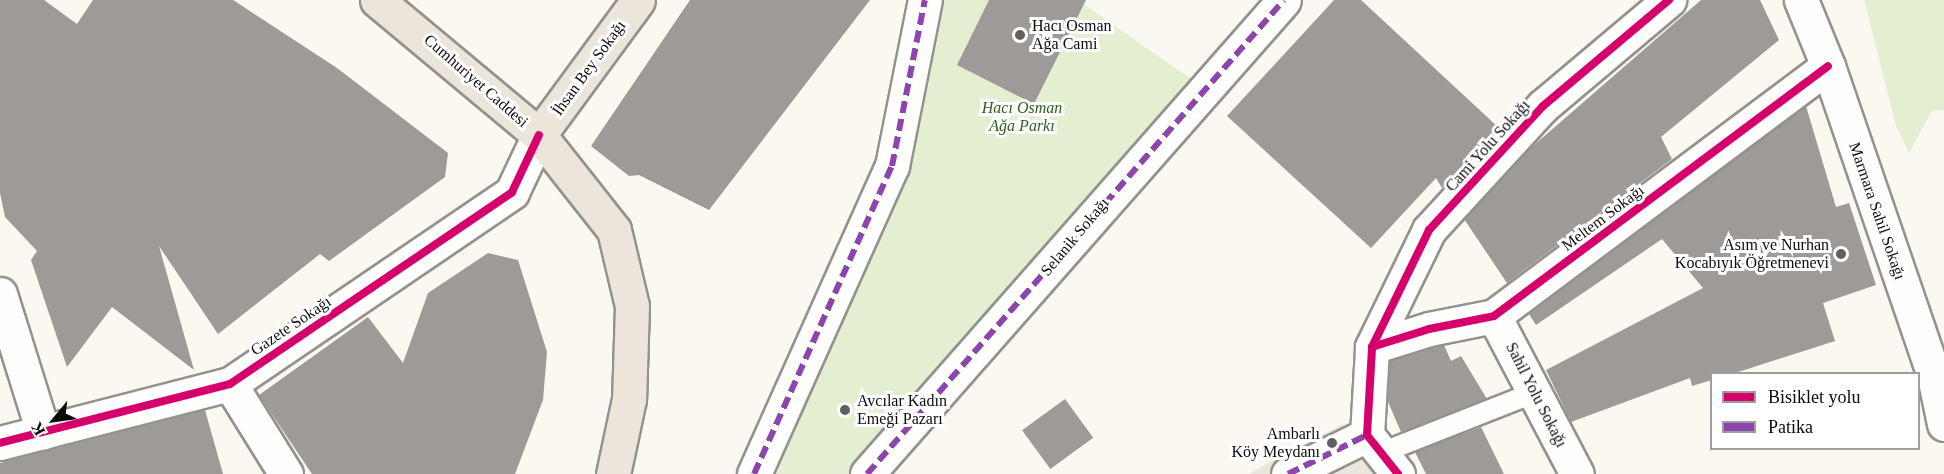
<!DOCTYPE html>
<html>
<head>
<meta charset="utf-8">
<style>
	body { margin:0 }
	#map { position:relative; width:1944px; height:474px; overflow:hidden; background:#faf8f1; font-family:"Times New Roman",serif }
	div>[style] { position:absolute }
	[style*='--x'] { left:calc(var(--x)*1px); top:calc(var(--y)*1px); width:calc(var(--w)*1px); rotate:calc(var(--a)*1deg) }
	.green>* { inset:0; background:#e4efd2 }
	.plaza>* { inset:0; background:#eae6dd }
	.building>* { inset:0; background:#9d9a97; transform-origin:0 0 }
	.roads { filter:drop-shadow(2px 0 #93928f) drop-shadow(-2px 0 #93928f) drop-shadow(0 2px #93928f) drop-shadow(0 -2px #93928f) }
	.lane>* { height:20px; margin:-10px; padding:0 10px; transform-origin:10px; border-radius:10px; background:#fefefd }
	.street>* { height:33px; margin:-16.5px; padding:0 16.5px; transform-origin:16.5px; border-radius:16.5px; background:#fefefd }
	.primary>* { height:33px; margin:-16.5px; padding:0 16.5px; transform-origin:16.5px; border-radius:16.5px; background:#ebe6d9 }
	.quiet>* { height:6px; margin-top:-3px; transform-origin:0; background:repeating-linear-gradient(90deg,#8e44ad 0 12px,transparent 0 18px) }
	.cycleway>* { height:8px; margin:-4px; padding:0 4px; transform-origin:4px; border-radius:4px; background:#d6006c }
	.dots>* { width:16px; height:16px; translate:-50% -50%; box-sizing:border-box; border:3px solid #fff; border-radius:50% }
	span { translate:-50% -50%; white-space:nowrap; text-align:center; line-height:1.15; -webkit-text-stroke:6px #fff; paint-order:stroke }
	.poi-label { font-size:16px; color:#0c0c0c }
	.left { translate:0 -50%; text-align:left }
	.right { translate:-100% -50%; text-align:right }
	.street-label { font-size:16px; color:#0c0c0c }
	.park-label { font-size:16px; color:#2f6120; font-style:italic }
	.legend { position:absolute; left:1710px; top:372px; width:210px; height:78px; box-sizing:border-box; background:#fff; border:2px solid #9e9e9e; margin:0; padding:8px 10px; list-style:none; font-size:18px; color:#0c0c0c }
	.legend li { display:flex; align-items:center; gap:12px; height:30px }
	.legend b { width:30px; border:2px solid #9e9e9e }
	.north { position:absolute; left:24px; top:390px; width:60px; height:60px; -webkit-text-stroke:4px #fff; paint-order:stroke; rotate:241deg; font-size:16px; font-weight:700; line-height:24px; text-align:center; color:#0c0c0c }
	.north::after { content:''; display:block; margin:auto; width:21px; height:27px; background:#0c0c0c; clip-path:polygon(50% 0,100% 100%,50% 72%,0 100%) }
</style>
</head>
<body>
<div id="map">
	<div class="green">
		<div style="clip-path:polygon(925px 0,1078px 0,1204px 88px,867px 474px,754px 474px,892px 166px)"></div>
		<div style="clip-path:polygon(1864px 0,1944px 0,1944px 110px,1932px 111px,1909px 153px,1896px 126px)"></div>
	</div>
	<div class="plaza">
		<div style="clip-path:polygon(1343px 424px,1380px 474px,1250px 474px,1255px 470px)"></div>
	</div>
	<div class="building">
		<div style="clip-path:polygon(0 0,44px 0,77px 24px,93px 0,233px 0,337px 68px,448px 153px,445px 177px,329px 261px,320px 254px,218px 334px,159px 246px,194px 370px,112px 307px,67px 367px,31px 260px,37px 251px,5px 217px,0 193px)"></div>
		<div style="clip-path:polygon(690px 0,870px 0,709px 210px,639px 175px,629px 176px,591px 146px)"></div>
		<div style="clip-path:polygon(989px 0,1086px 0,1034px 104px,957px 65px)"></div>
		<div style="clip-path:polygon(1334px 0,1361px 0,1498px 127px,1442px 188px,1436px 178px,1371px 248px,1227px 116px)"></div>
		<div style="clip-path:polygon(1701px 0,1760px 0,1779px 40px,1661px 137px,1672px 159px,1507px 283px,1464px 219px,1526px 152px)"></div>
		<div style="clip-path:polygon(1806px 106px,1836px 207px,1849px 203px,1876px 285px,1823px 303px,1835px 341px,1732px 374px,1712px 374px,1712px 380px,1692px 386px,1690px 378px,1571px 422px,1546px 370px,1703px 288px,1662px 239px,1536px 325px,1529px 314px)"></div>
		<div style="clip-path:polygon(488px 253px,518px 260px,547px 352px,543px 400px,515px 474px,312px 474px,259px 395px,368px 317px,403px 363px,428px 293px)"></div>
		<div style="clip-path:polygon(1444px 345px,1451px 361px,1461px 356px,1487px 399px,1401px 432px,1388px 402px,1390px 361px)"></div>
		<div style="left:1065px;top:399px;width:48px;height:53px;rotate:54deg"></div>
		<div style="clip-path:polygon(205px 410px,223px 474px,0 474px,0 463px)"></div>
		<div style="clip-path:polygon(1481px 427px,1504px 474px,1426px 474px,1415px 452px)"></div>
	</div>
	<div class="roads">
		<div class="lane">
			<div style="--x:1381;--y:453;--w:167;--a:-21.5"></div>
		</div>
		<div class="street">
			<div style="--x:1801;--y:0;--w:71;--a:67.8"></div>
			<div style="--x:1828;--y:66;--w:328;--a:71.1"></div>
			<div style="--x:1934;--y:376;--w:49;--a:78.2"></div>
			<div style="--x:0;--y:294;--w:145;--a:72.7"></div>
			<div style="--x:1494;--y:316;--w:178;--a:62.3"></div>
			<div style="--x:1372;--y:347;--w:60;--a:-17.5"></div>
			<div style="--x:1429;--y:329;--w:66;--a:-11.3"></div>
			<div style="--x:1494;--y:316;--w:417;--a:-36.8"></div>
			<div style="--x:230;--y:384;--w:106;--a:58.1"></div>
			<div style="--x:0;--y:443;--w:237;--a:-14.4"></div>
			<div style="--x:230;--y:384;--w:341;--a:-34.2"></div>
			<div style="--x:512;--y:192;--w:63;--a:-64.7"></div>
			<div style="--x:754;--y:474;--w:338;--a:-65.9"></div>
			<div style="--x:892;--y:166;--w:169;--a:-78.8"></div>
			<div style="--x:867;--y:474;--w:631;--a:-48.66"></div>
			<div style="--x:1288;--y:474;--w:88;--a:-26.3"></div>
			<div style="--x:1398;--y:474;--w:50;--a:-128.5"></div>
			<div style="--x:1367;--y:435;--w:88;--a:-86.7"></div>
			<div style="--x:1372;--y:347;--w:130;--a:-64"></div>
			<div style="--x:1429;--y:230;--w:168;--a:-47.4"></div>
			<div style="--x:1543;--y:106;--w:165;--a:-40.1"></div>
		</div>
		<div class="primary">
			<div style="--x:377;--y:0;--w:211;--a:39.8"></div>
			<div style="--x:539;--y:135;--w:121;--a:51.7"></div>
			<div style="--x:614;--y:230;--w:78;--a:76.7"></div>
			<div style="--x:632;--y:306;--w:93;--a:91.8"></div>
			<div style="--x:629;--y:399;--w:77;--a:102"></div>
			<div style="--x:539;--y:135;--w:167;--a:-53.7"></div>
		</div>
	</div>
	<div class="quiet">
		<div style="--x:754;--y:474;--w:338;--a:-65.9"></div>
		<div style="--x:892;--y:166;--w:169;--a:-78.8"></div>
		<div style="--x:867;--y:474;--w:631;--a:-48.66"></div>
		<div style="--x:1288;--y:474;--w:88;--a:-26.3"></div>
	</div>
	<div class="cycleway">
		<div style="--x:1372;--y:347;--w:60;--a:-17.5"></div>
		<div style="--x:1429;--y:329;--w:66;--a:-11.3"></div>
		<div style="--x:1494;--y:316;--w:417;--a:-36.8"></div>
		<div style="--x:0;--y:443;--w:237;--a:-14.4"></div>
		<div style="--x:230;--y:384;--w:341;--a:-34.2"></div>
		<div style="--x:512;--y:192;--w:63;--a:-64.7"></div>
		<div style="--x:1398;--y:474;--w:50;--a:-128.5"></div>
		<div style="--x:1367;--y:435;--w:88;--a:-86.7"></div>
		<div style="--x:1372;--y:347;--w:130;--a:-64"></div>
		<div style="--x:1429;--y:230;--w:168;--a:-47.4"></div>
		<div style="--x:1543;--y:106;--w:165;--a:-40.1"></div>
	</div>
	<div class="dots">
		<div style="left:1020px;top:35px;background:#5f5f5c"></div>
		<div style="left:1841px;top:254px;background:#5f5f5c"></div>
		<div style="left:845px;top:410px;background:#5f5f5c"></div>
		<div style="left:1332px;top:443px;background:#5f5f5c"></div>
	</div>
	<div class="poi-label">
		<span class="left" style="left:1032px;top:35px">Hacı Osman<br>Ağa Cami</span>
		<span class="right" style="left:1829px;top:254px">Asım ve Nurhan<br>Kocabıyık Öğretmenevi</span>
		<span class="left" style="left:857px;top:410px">Avcılar Kadın<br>Emeği Pazarı</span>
		<span class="right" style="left:1320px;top:443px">Ambarlı<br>Köy Meydanı</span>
	</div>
	<div class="street-label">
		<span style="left:589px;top:68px;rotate:-54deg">İhsan Bey Sokağı</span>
		<span style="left:476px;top:81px;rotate:41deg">Cumhuriyet Caddesi</span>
		<span style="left:1488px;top:146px;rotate:-48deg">Cami Yolu Sokağı</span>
		<span style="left:1877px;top:211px;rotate:71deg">Marmara Sahil Sokağı</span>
		<span style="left:1603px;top:218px;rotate:-37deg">Meltem Sokağı</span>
		<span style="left:1075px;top:237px;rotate:-50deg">Selanik Sokağı</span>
		<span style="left:291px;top:326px;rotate:-34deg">Gazete Sokağı</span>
		<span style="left:1536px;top:395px;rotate:63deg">Sahil Yolu Sokağı</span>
	</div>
	<div class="park-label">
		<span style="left:1022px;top:117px">Hacı Osman<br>Ağa Parkı</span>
	</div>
	<ul class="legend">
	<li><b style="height:8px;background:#d6006c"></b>Bisiklet yolu</li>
	<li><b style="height:8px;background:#8e44ad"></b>Patika</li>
	</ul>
	<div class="north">K</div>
</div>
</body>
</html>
